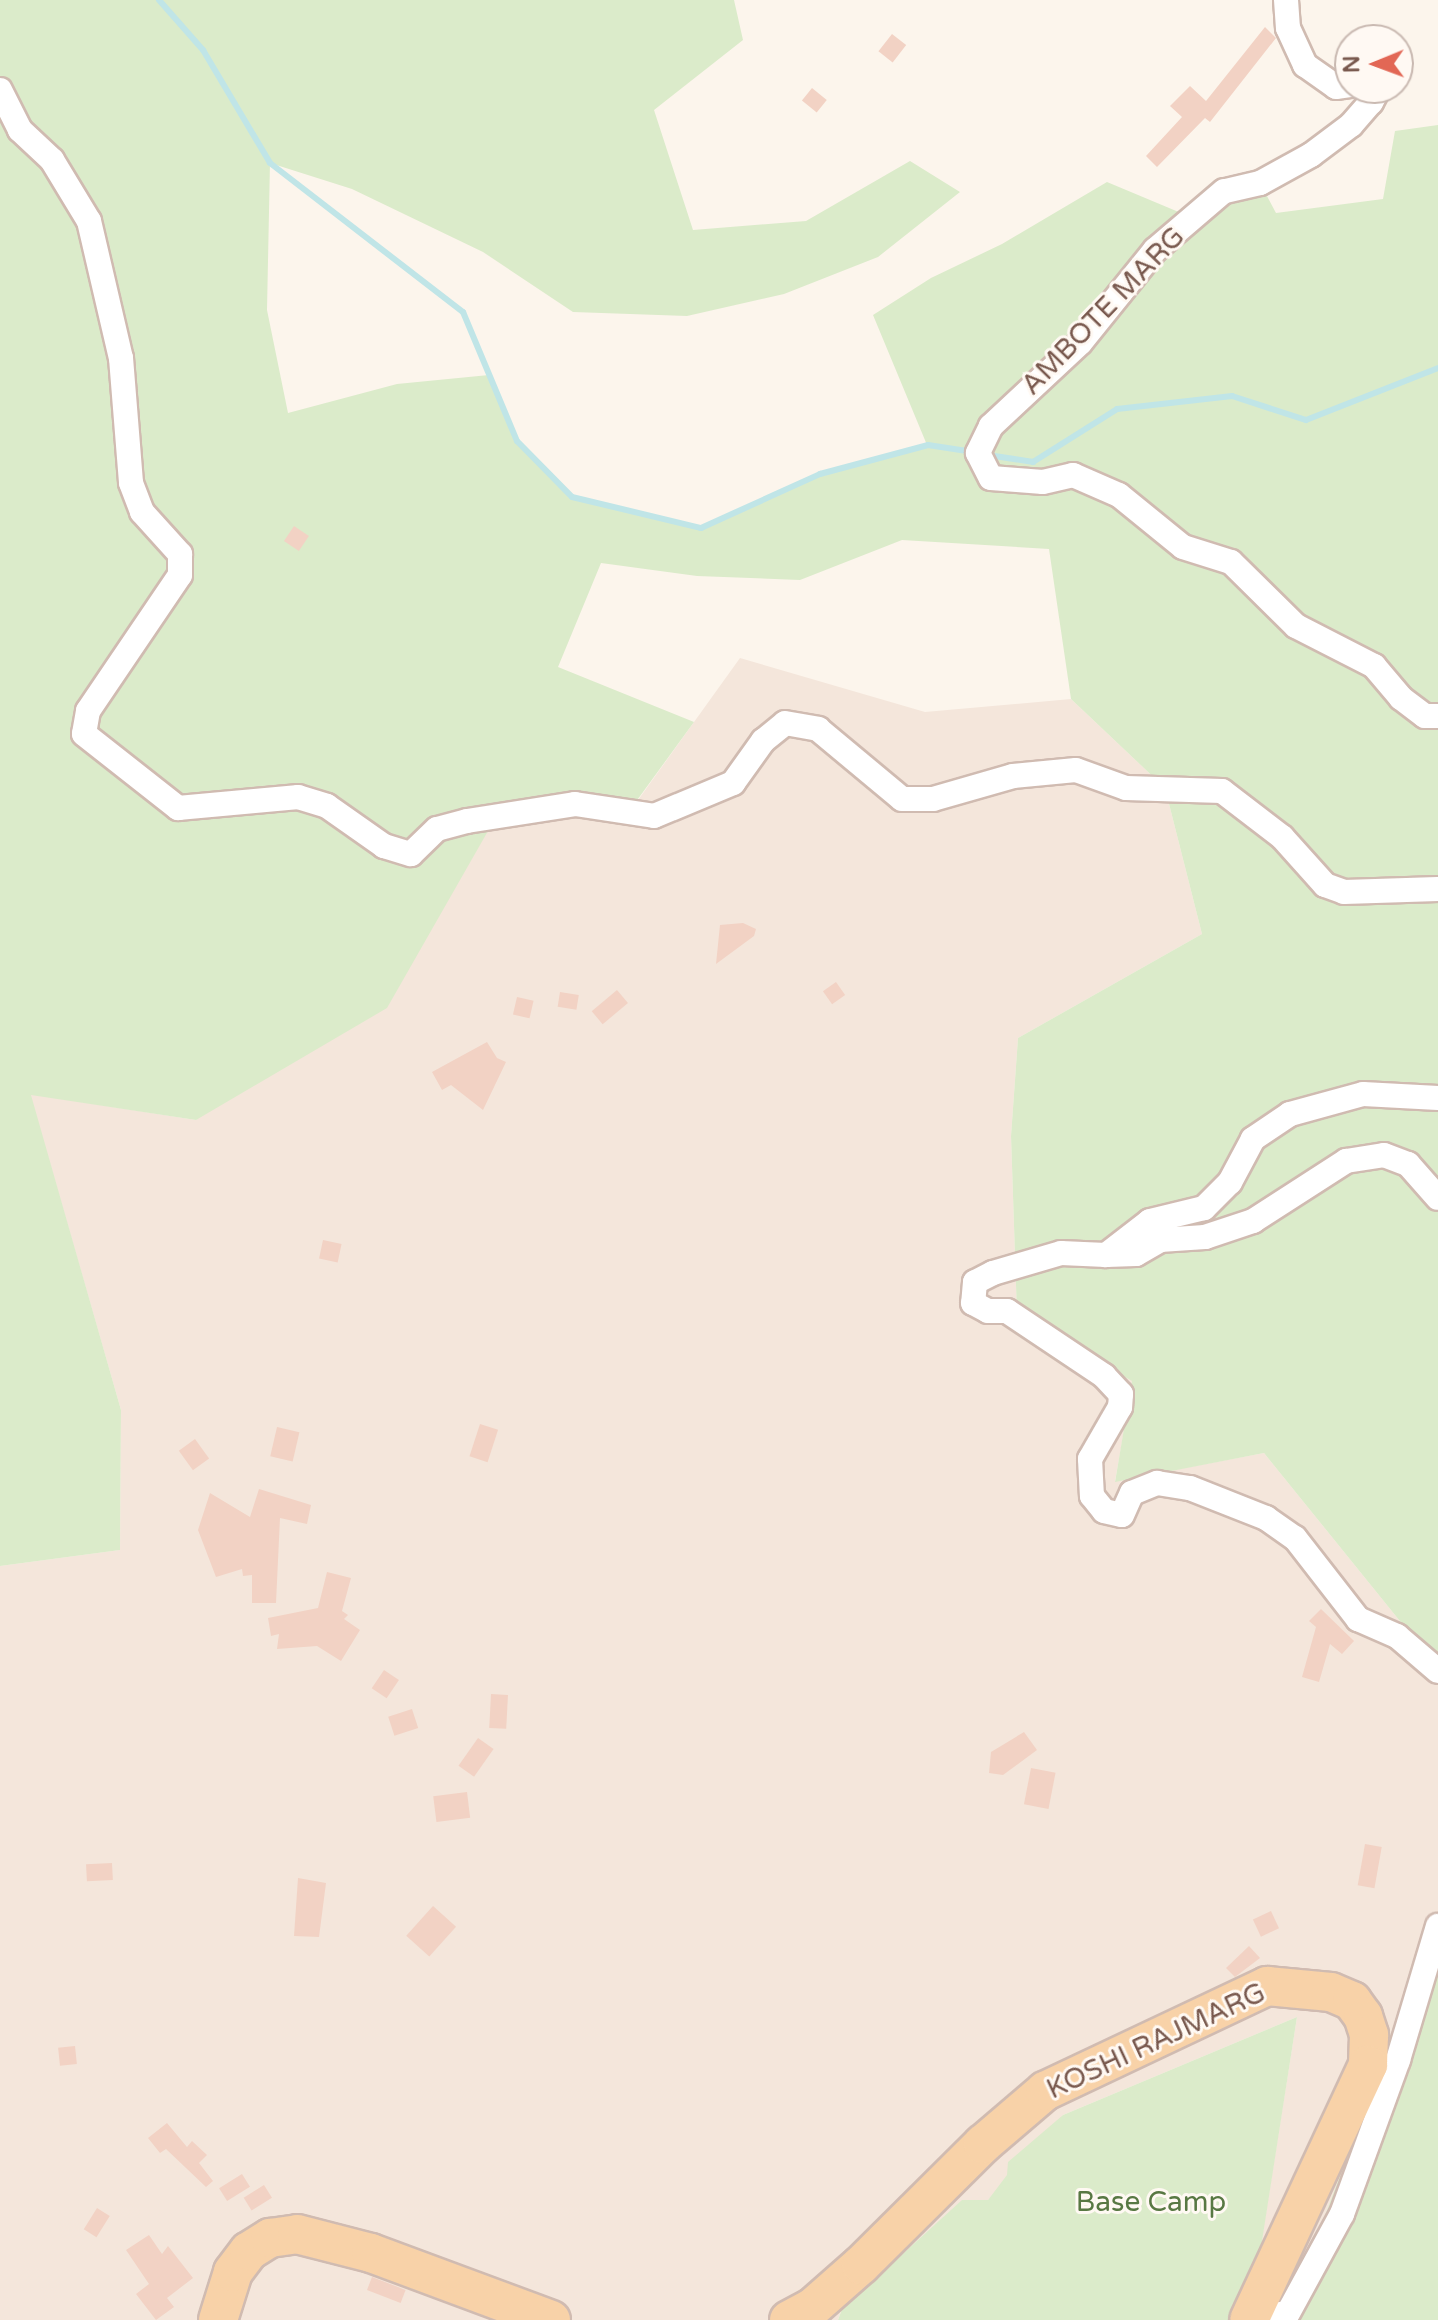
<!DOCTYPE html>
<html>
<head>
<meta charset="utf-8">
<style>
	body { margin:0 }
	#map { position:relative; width:1438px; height:2320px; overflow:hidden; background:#fcf5ec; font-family:"Varela Round",sans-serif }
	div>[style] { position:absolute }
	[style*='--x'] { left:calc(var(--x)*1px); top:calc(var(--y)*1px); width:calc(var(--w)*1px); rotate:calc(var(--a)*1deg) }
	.residential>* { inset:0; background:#f4e6db }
	.green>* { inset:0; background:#dbebca }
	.stream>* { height:6px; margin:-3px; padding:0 3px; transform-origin:3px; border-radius:3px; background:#c0e5e7 }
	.building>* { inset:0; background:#f2d2c4; transform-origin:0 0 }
	.roads { filter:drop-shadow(2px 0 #d0bbb1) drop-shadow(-2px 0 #d0bbb1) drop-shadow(0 2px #d0bbb1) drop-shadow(0 -2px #d0bbb1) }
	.street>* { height:24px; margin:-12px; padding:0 12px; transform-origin:12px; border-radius:12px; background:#fff }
	.primary>* { height:38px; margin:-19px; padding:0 19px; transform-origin:19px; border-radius:19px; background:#f8d2a8 }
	span { translate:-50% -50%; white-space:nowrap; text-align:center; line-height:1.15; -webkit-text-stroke:6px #fff9f3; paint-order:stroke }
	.street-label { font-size:28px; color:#79594e }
	.park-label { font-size:28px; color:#587843 }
	.north { position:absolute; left:1334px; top:24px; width:80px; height:80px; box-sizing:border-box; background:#fff9f3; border:2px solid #c9b9b1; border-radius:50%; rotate:269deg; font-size:22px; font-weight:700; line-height:32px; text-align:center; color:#79594e }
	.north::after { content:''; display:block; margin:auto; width:28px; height:36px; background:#e26755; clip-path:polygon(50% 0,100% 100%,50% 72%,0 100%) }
</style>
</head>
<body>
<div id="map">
	<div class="residential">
		<div style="clip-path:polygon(740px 658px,925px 712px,1071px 699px,1165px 788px,1202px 934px,1018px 1038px,1011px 1136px,1017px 1315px,1133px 1381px,1115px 1481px,1264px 1453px,1433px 1662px,1438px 1686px,1438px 1926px,1288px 2313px,1249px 2319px,1297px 2017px,1063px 2115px,988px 2200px,962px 2201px,842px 2308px,838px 2320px,0 2320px,0 1566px,120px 1550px,121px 1410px,30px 1094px,196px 1120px,496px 817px,628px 814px)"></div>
	</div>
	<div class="green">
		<div style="clip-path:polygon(0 0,734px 0,743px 40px,654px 110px,693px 230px,806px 221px,910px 161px,960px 192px,878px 257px,784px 294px,687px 316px,573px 312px,483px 252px,352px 189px,270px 163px,267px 310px,288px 413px,397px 384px,489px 375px,517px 441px,572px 497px,701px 528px,820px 474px,927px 445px,873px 315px,931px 278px,1002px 244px,1107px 182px,1193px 218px,1260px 183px,1276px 213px,1383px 199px,1395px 131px,1438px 125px,1438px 1686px,1433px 1662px,1264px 1453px,1115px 1482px,1132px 1381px,1017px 1315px,1011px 1136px,1018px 1038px,1202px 934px,1165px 788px,1071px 699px,1049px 549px,902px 540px,800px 580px,697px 576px,601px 563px,558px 667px,694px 722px,627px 814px,496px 817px,387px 1008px,196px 1120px,31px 1095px,121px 1410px,120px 1550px,0 1566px)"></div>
		<div style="clip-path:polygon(1438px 1918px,1438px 2320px,838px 2320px,842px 2309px,962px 2200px,988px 2200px,1007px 2175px,1008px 2162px,1063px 2115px,1297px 2017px,1250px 2318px,1288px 2313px)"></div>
	</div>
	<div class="stream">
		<div style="--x:159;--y:0;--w:67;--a:48.7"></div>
		<div style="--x:203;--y:50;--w:131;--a:59.3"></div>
		<div style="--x:270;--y:163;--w:244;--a:37.7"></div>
		<div style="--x:463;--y:312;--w:140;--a:67.3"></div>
		<div style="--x:517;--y:441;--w:78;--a:45.5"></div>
		<div style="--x:572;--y:497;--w:133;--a:13.5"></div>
		<div style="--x:701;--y:528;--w:131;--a:-24.4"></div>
		<div style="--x:820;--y:474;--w:112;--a:-15"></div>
		<div style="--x:928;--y:445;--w:46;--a:8.8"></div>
		<div style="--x:988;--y:455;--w:46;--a:8.8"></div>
		<div style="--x:1033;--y:462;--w:99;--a:-32.2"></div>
		<div style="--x:1117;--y:409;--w:116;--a:-6.4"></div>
		<div style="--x:1232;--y:396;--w:78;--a:18"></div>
		<div style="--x:1306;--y:420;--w:142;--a:-21.5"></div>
	</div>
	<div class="building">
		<div style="clip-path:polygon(1265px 27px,1276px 38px,1210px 122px,1205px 118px,1157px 167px,1146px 156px,1182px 117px,1170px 106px,1190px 86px,1206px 101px)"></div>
		<div style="left:892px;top:34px;width:18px;height:22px;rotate:38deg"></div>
		<div style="left:812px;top:88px;width:19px;height:16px;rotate:39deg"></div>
		<div style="left:294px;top:526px;width:18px;height:18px;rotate:34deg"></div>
		<div style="clip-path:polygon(743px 923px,756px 929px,754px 936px,716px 964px,720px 925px)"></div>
		<div style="left:836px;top:982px;width:16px;height:16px;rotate:55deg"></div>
		<div style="left:617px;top:990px;width:17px;height:33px;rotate:50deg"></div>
		<div style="left:560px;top:992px;width:19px;height:15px;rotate:9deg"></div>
		<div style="left:517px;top:997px;width:17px;height:18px;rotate:13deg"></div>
		<div style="clip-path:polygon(487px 1042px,497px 1058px,506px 1062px,483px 1110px,451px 1085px,442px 1090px,432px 1072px)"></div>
		<div style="left:323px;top:1240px;width:19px;height:19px;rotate:12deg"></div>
		<div style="left:480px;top:1424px;width:19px;height:34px;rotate:18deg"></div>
		<div style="left:277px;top:1427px;width:23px;height:30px;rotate:13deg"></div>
		<div style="left:195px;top:1439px;width:24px;height:20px;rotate:54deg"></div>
		<div style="clip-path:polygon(259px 1489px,311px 1505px,307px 1524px,280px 1518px,276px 1603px,252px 1603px,252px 1575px,243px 1576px,242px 1569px,216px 1577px,198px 1530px,210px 1493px,250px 1517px)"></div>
		<div style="clip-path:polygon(327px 1572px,351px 1578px,342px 1611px,348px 1615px,344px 1619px,360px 1630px,341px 1661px,317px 1646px,277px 1649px,279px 1634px,271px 1636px,268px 1618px,318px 1608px)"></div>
		<div style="clip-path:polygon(1321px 1609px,1354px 1641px,1342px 1654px,1330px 1644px,1319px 1682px,1302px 1677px,1316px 1627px,1309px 1621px)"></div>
		<div style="left:384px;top:1670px;width:18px;height:22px;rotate:34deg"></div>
		<div style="left:491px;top:1694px;width:17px;height:34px;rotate:3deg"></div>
		<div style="left:412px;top:1709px;width:20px;height:25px;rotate:72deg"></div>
		<div style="clip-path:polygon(1024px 1732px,1037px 1750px,1003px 1775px,989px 1773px,991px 1752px)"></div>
		<div style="left:478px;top:1738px;width:19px;height:34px;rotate:35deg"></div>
		<div style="left:1031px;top:1768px;width:25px;height:37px;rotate:11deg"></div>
		<div style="left:467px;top:1792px;width:26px;height:34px;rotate:83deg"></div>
		<div style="left:1365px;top:1844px;width:17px;height:42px;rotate:10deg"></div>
		<div style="left:112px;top:1863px;width:17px;height:26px;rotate:87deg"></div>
		<div style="clip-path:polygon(298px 1878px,326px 1883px,319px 1937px,294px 1936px)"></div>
		<div style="left:433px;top:1906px;width:31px;height:40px;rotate:42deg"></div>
		<div style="left:1271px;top:1911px;width:19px;height:20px;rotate:65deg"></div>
		<div style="clip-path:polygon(1249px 1946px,1260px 1958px,1235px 1977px,1226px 1968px)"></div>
		<div style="left:75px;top:2046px;width:18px;height:17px;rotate:84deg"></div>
		<div style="clip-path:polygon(167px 2123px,187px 2147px,192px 2141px,207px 2155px,199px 2163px,213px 2181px,206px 2187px,166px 2149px,160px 2153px,148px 2138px)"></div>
		<div style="left:242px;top:2174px;width:15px;height:27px;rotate:58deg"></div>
		<div style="left:264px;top:2185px;width:15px;height:24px;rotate:58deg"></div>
		<div style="left:97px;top:2208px;width:15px;height:25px;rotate:32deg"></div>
		<div style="clip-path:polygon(149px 2235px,162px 2254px,168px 2246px,193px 2278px,167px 2298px,174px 2307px,156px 2320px,136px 2294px,149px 2284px,126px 2250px)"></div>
		<div style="left:372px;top:2277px;width:36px;height:14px;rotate:21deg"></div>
	</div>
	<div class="roads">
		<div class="street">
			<div style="--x:1286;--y:0;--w:28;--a:86"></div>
			<div style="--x:1288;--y:28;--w:41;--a:65.3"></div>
			<div style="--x:1305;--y:65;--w:38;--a:35"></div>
			<div style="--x:1336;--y:87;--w:14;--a:-8"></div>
			<div style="--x:1374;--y:88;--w:4;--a:14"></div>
			<div style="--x:1378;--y:89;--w:15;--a:118"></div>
			<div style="--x:1371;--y:102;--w:30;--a:131"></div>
			<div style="--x:1351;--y:125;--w:50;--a:143.1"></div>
			<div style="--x:1311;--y:155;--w:58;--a:151.2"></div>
			<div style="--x:1260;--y:183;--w:37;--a:167"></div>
			<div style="--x:1224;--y:191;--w:91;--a:139.5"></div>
			<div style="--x:1155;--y:250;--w:119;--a:128.9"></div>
			<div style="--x:1080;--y:343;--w:122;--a:137"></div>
			<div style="--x:991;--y:426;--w:30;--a:116"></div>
			<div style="--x:978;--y:453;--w:28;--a:63"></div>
			<div style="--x:991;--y:478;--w:52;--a:4.4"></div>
			<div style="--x:1043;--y:482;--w:31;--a:-13"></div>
			<div style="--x:1073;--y:475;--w:50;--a:23.5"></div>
			<div style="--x:1119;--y:495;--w:82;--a:39.1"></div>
			<div style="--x:1183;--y:547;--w:50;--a:17.4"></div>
			<div style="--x:1231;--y:562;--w:91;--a:44.6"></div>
			<div style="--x:1296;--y:626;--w:88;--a:27.1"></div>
			<div style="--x:1374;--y:666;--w:42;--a:49.8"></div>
			<div style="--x:1401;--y:698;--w:30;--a:37"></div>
			<div style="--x:1425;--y:716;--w:13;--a:0"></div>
			<div style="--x:0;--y:90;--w:45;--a:63.4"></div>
			<div style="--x:20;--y:130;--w:44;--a:43.2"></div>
			<div style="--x:52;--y:160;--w:71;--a:58.8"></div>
			<div style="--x:89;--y:221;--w:141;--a:76.9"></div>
			<div style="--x:121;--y:358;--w:125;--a:85.4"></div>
			<div style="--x:131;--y:483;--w:31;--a:69"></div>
			<div style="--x:142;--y:512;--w:57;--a:47.9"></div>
			<div style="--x:180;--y:554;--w:21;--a:90"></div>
			<div style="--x:180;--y:575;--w:164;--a:124.1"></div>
			<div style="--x:88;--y:711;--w:23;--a:100"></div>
			<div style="--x:84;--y:734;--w:120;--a:38.2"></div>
			<div style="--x:178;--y:808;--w:121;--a:-5.2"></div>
			<div style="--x:298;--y:797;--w:30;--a:17"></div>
			<div style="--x:327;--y:806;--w:70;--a:35.1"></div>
			<div style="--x:384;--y:846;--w:28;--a:17"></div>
			<div style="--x:411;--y:854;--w:36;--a:-44"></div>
			<div style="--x:437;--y:829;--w:31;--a:-15"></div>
			<div style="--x:467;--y:821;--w:109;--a:-8.9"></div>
			<div style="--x:575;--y:804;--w:80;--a:8.6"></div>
			<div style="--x:654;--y:816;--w:86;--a:-22.7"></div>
			<div style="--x:733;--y:783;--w:52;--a:-54.5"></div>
			<div style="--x:763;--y:741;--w:28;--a:-39"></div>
			<div style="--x:785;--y:723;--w:34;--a:10"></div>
			<div style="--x:818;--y:729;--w:109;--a:39.8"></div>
			<div style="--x:902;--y:799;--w:31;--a:0"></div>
			<div style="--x:933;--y:799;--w:83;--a:-16"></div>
			<div style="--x:1013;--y:776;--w:63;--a:-5.4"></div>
			<div style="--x:1076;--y:770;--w:53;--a:19.8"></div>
			<div style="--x:1126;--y:788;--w:96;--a:1.8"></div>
			<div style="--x:1222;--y:791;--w:76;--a:37.5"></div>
			<div style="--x:1282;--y:837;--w:64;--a:48.1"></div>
			<div style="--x:1325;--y:885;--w:20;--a:20"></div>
			<div style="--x:1344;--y:892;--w:94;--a:-1.8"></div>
			<div style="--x:1438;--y:1098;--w:75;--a:-176.9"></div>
			<div style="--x:1363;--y:1094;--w:76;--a:164.7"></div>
			<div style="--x:1290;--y:1114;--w:45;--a:146"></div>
			<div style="--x:1253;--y:1139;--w:49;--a:118.1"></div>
			<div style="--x:1230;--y:1182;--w:37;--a:135"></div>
			<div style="--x:1204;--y:1208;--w:56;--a:166.5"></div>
			<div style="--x:1150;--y:1221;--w:56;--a:142.3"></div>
			<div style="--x:1106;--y:1255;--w:45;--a:-177.5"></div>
			<div style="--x:1061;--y:1253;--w:71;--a:163.6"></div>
			<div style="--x:993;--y:1273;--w:20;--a:153"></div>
			<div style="--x:975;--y:1282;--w:21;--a:95"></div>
			<div style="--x:973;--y:1303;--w:17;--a:28"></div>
			<div style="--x:988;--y:1311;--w:19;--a:0"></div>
			<div style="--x:1007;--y:1311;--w:117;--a:33.8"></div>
			<div style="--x:1104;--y:1376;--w:25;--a:47"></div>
			<div style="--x:1121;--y:1394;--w:13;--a:94"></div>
			<div style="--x:1120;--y:1407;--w:60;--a:120"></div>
			<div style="--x:1090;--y:1459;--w:37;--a:87"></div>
			<div style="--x:1092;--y:1496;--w:19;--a:51"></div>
			<div style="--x:1104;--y:1511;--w:18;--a:13"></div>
			<div style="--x:1122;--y:1515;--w:24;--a:-66"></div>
			<div style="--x:1132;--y:1493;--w:27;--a:-22"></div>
			<div style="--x:1157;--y:1483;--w:33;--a:9"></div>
			<div style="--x:1190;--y:1488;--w:82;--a:21.5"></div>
			<div style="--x:1266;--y:1518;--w:35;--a:35"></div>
			<div style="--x:1295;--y:1538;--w:103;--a:52.1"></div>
			<div style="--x:1358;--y:1619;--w:43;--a:23.6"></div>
			<div style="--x:1397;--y:1636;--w:54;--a:40.5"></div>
			<div style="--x:1106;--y:1255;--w:30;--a:-2"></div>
			<div style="--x:1136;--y:1254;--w:28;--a:-30"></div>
			<div style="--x:1160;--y:1240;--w:45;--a:-3.8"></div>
			<div style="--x:1205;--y:1237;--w:51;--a:-18.4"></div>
			<div style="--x:1253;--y:1221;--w:111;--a:-32.8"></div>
			<div style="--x:1346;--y:1161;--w:38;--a:-9"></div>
			<div style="--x:1384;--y:1155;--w:26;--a:21"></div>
			<div style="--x:1408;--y:1164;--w:45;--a:48.6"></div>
			<div style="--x:1249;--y:2319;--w:39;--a:-9"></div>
			<div style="--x:1288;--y:2313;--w:113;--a:-61.4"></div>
			<div style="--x:1342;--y:2214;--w:164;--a:-70"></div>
			<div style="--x:1398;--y:2060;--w:140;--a:-73.4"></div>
		</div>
		<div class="primary">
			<div style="--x:218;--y:2320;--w:50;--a:-72.6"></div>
			<div style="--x:233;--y:2272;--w:26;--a:-53"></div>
			<div style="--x:249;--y:2251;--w:25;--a:-32"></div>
			<div style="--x:270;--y:2238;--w:27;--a:-8"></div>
			<div style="--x:297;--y:2234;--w:76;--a:14.4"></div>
			<div style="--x:371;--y:2253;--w:192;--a:20.4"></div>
			<div style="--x:789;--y:2320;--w:26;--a:-28"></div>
			<div style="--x:812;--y:2308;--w:65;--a:-41.3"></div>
			<div style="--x:861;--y:2265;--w:172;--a:-44.8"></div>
			<div style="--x:983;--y:2144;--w:82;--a:-40.5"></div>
			<div style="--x:1045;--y:2091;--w:246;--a:-25.3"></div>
			<div style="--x:1267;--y:1986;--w:64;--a:5.4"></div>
			<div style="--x:1331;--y:1992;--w:23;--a:23"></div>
			<div style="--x:1352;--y:2001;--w:19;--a:54"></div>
			<div style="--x:1363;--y:2016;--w:20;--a:72"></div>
			<div style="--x:1369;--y:2035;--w:30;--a:92"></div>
			<div style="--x:1368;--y:2065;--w:281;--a:115"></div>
		</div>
	</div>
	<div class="street-label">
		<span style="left:1103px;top:311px;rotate:-46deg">AMBOTE MARG</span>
		<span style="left:1156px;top:2041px;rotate:-25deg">KOSHI RAJMARG</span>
	</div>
	<div class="park-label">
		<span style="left:1151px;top:2202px">Base Camp</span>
	</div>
	<div class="north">N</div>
</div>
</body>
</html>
